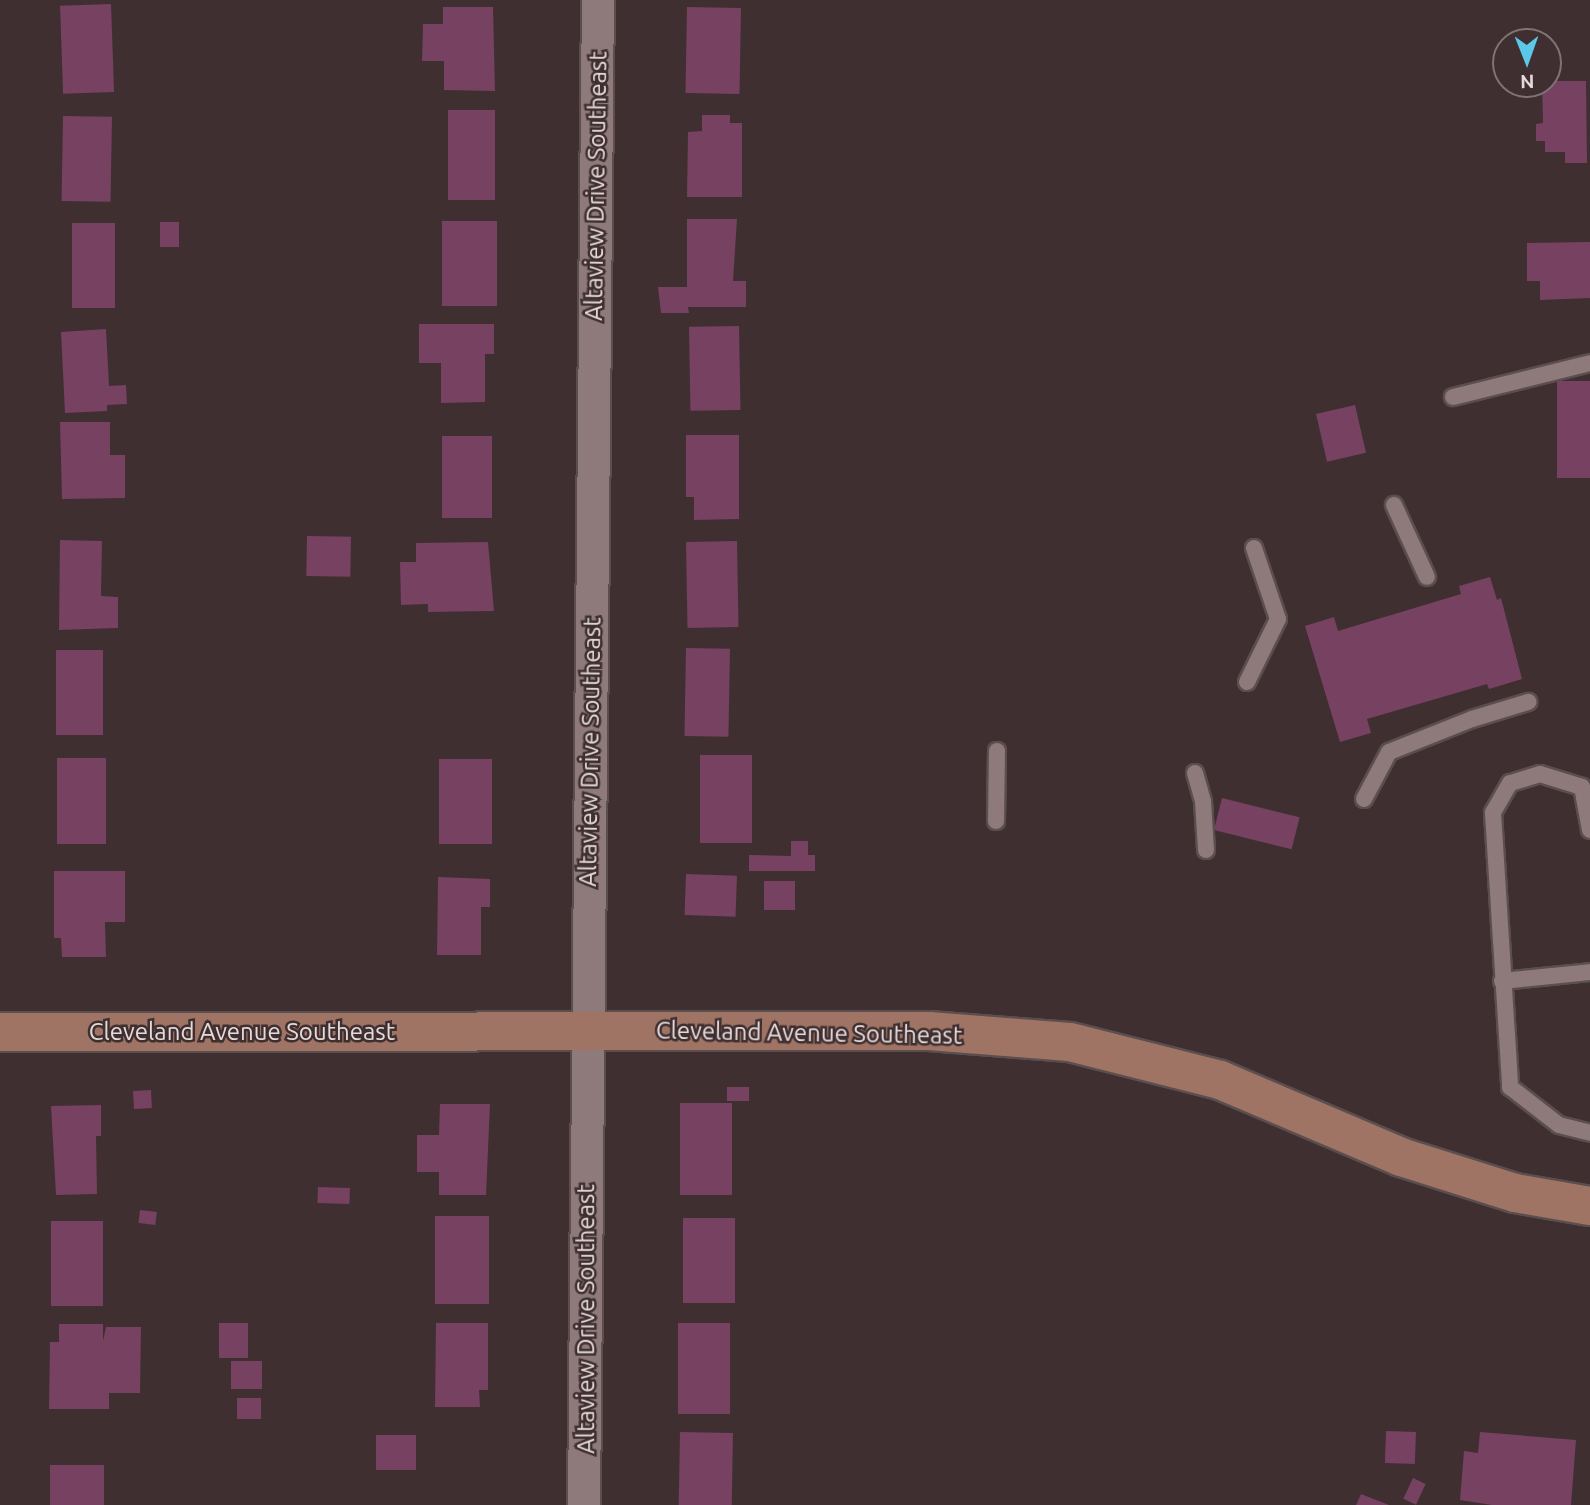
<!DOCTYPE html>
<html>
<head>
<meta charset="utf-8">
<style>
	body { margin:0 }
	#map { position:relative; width:1590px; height:1505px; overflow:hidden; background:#3f2f30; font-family:Ubuntu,sans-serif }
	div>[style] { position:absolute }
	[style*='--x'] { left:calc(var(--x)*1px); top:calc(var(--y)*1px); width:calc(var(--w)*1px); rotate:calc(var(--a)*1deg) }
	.building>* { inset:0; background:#774161; transform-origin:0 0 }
	.roads { filter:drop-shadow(2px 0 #5b4e4e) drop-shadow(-2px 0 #5b4e4e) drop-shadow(0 2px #5b4e4e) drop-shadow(0 -2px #5b4e4e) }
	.lane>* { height:16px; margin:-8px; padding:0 8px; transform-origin:8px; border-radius:8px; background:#8e7a7b }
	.street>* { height:32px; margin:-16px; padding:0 16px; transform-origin:16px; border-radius:16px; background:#8e7a7b }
	.secondary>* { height:38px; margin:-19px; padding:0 19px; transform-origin:19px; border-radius:19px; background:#9f7464 }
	span { translate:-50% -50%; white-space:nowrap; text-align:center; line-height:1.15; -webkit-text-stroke:5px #3f2f30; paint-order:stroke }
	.street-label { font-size:24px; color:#e5dada }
	.north { position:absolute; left:1492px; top:28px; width:70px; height:70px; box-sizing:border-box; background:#3f2f30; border:2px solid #817374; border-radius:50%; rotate:179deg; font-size:19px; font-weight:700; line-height:28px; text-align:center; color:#e5dada }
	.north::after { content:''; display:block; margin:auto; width:24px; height:32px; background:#5ac8e6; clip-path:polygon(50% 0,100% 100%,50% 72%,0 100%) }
</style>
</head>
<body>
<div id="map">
	<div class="building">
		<div style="left:111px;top:4px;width:88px;height:51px;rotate:88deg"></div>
		<div style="clip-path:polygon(443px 7px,493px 7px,495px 91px,444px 90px,444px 61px,422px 61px,423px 24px,443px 24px)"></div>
		<div style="left:687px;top:7px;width:54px;height:86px;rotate:1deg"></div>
		<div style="clip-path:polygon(1548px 81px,1586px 81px,1587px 163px,1565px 163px,1565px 152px,1545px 152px,1545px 141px,1536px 141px,1536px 124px,1543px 123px,1542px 84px)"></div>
		<div style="left:448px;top:110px;width:47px;height:90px"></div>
		<div style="clip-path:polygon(702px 115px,730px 115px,730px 123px,742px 123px,742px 197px,687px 197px,688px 132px,702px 131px)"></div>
		<div style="left:63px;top:116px;width:49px;height:85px;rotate:1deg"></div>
		<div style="clip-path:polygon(687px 219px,737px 219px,733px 281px,746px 281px,746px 307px,688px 307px,689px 313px,661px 313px,658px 287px,687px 287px)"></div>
		<div style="left:442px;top:221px;width:55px;height:85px"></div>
		<div style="left:160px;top:222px;width:19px;height:25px"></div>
		<div style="left:72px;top:223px;width:43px;height:85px"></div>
		<div style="clip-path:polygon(1590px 242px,1590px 298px,1540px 300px,1540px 281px,1527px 281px,1527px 243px)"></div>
		<div style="clip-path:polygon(419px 324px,494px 324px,494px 354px,485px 354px,485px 402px,441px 403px,441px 363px,419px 363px)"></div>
		<div style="left:739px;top:326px;width:84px;height:50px;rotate:89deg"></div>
		<div style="clip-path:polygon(106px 329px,109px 386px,126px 385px,127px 404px,107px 405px,107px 411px,65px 413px,61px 332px)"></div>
		<div style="left:1590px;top:381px;width:97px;height:33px;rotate:90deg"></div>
		<div style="left:1355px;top:405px;width:49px;height:40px;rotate:77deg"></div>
		<div style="clip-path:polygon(60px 422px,110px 422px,110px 455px,125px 455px,125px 498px,62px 499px)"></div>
		<div style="clip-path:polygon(686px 435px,739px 435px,739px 519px,694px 520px,694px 497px,686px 497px)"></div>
		<div style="left:442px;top:436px;width:50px;height:82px"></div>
		<div style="left:307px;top:536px;width:44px;height:40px;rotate:1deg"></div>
		<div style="clip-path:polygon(60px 540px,102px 541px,101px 596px,118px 597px,118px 628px,59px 630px)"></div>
		<div style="left:737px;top:541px;width:86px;height:51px;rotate:89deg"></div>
		<div style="clip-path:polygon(488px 542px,494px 611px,428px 612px,428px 604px,401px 605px,400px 562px,416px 562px,416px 543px)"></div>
		<div style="clip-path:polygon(1490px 577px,1497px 600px,1501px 598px,1522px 679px,1489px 689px,1487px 684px,1367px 719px,1371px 733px,1340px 742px,1305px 626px,1334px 617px,1338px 631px,1461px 594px,1459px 586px)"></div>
		<div style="left:686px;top:648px;width:44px;height:88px;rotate:1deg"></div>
		<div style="left:56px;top:650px;width:47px;height:85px"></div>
		<div style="left:700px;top:755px;width:52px;height:88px"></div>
		<div style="left:57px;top:758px;width:49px;height:86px"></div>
		<div style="left:439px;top:759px;width:53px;height:85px"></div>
		<div style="left:1222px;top:798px;width:80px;height:33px;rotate:14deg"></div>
		<div style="clip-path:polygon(791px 841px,808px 841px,808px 855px,815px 855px,815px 871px,749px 871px,749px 855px,791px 856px)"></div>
		<div style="clip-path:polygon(54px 871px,125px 871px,125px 922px,105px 922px,106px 957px,62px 957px,61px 938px,54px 938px)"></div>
		<div style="left:686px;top:874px;width:51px;height:41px;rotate:2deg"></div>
		<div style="clip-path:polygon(438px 877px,490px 879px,490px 907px,481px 907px,481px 955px,437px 955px)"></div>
		<div style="left:764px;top:881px;width:31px;height:29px"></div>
		<div style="left:727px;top:1087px;width:22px;height:14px"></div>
		<div style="left:151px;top:1090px;width:18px;height:18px;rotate:87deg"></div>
		<div style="left:732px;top:1103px;width:92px;height:52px;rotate:90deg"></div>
		<div style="clip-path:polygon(440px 1104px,490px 1104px,486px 1195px,439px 1195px,439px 1172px,417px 1172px,417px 1135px,439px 1135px)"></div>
		<div style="clip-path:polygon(101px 1105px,101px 1136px,96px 1136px,97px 1194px,56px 1195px,51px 1106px)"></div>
		<div style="left:318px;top:1187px;width:32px;height:16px;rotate:2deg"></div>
		<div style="left:140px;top:1210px;width:17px;height:13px;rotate:7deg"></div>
		<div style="left:435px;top:1216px;width:54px;height:88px"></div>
		<div style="left:683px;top:1218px;width:52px;height:85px"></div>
		<div style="left:51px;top:1221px;width:52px;height:85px"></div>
		<div style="left:219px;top:1323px;width:29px;height:35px"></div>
		<div style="clip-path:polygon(436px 1323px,488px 1323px,488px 1390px,479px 1390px,480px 1407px,435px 1407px)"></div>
		<div style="left:678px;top:1323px;width:52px;height:91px"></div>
		<div style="clip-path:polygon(59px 1324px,103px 1324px,103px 1341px,106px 1327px,141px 1327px,140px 1393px,109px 1393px,109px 1409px,49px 1409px,50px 1342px,59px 1342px)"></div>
		<div style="left:231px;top:1361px;width:31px;height:28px"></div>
		<div style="left:261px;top:1398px;width:21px;height:24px;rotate:90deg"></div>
		<div style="left:1386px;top:1431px;width:30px;height:32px;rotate:2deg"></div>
		<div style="left:680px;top:1432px;width:53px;height:73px;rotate:1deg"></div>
		<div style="clip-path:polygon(1480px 1432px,1576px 1440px,1571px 1505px,1492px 1505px,1460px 1500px,1464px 1451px,1478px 1453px)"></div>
		<div style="left:376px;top:1435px;width:40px;height:35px"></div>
		<div style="left:104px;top:1465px;width:40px;height:54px;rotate:90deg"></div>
		<div style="left:1413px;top:1478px;width:14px;height:23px;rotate:25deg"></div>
		<div style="clip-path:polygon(1361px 1494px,1389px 1505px,1356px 1505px)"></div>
	</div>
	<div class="roads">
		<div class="lane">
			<div style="--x:1453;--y:397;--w:141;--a:-13.9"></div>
			<div style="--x:1394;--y:505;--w:79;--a:65.4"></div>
			<div style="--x:1247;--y:682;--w:70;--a:-63.8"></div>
			<div style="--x:1278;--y:619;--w:75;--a:-108.7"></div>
			<div style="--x:1195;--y:773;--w:29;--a:74"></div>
			<div style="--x:1203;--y:801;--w:49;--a:86.5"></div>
			<div style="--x:1364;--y:799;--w:53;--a:-62"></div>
			<div style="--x:1389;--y:752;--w:89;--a:-21.7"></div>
			<div style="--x:1472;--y:719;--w:59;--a:-16.9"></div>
			<div style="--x:996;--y:821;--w:70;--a:-89.2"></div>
			<div style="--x:1590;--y:830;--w:44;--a:-100.5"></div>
			<div style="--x:1582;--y:787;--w:44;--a:-162.8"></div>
			<div style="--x:1540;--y:774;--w:31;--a:163"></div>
			<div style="--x:1510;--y:783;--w:34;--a:120"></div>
			<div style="--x:1493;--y:813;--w:275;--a:86.4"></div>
			<div style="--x:1510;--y:1087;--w:62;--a:37.8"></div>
			<div style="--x:1559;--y:1125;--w:32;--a:14"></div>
			<div style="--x:1502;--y:981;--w:88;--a:-5.8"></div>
		</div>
		<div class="street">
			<div style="--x:584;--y:1505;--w:1505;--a:-89.47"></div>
		</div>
		<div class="secondary">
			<div style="--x:0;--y:1032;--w:929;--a:-0.06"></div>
			<div style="--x:929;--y:1031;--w:141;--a:4.5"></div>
			<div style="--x:1070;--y:1042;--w:155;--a:14.2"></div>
			<div style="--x:1220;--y:1080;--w:197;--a:23"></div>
			<div style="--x:1401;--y:1157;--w:120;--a:17.5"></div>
			<div style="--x:1515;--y:1193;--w:76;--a:9.8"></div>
		</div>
	</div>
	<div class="street-label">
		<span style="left:596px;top:186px;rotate:-89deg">Altaview Drive Southeast</span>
		<span style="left:590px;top:752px;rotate:-89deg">Altaview Drive Southeast</span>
		<span style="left:242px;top:1032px">Cleveland Avenue Southeast</span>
		<span style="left:809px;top:1033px;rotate:1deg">Cleveland Avenue Southeast</span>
		<span style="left:586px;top:1319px;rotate:-90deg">Altaview Drive Southeast</span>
	</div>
	<div class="north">N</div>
</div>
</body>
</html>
